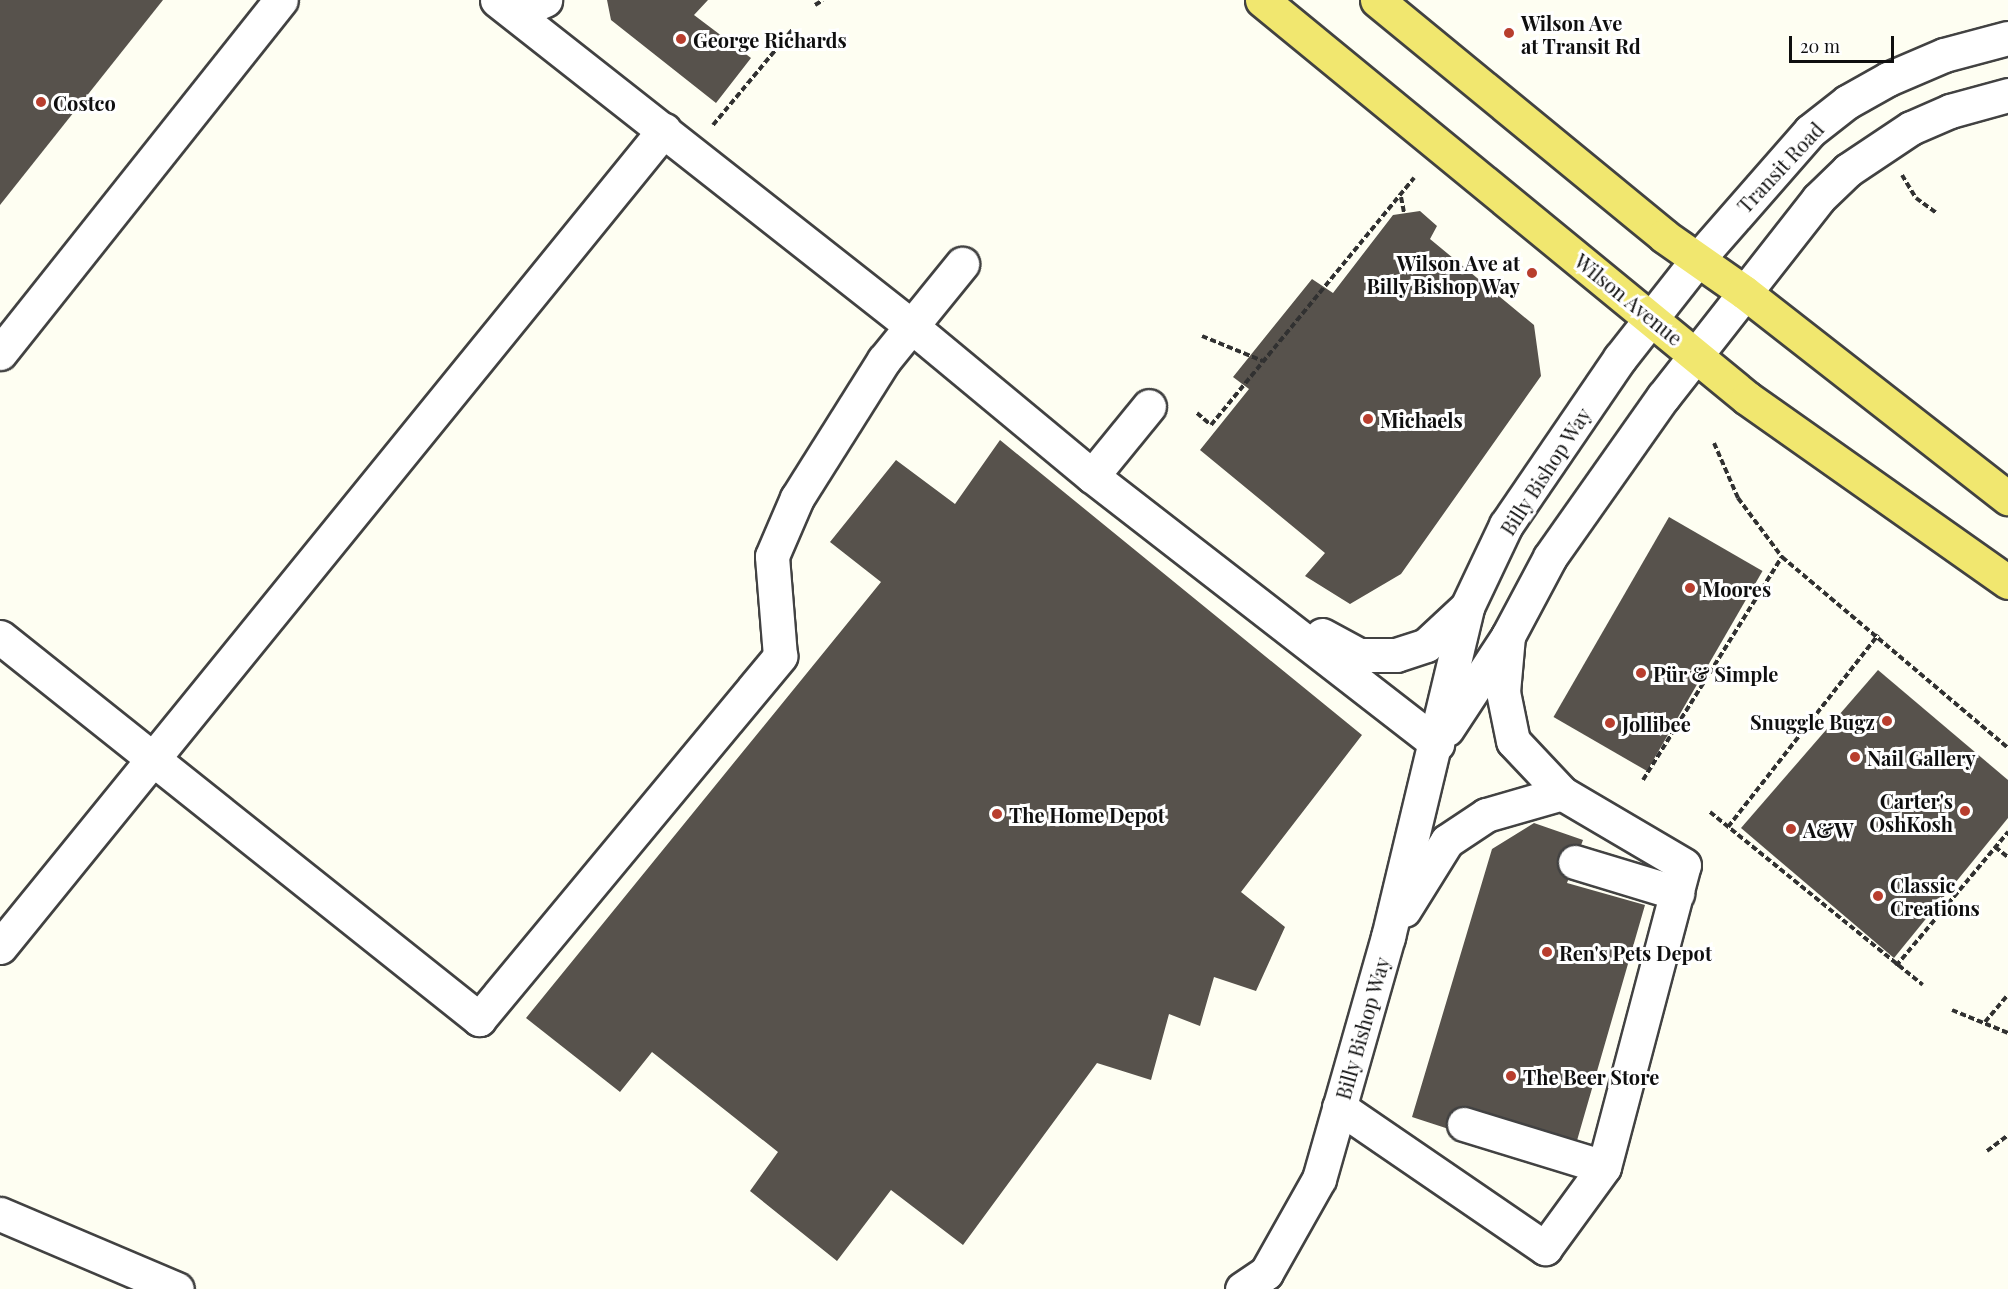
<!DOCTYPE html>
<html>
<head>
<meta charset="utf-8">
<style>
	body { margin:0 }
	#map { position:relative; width:2008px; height:1289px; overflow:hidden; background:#fefef2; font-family:"Playfair Display",serif }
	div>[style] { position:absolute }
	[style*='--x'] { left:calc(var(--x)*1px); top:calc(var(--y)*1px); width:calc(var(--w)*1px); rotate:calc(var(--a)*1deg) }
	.building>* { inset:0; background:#57524c; transform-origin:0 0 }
	.path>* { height:4px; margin-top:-2px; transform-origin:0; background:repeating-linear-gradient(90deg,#313131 0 6px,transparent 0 9px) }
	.roads { filter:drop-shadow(2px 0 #424242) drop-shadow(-2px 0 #424242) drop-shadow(0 2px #424242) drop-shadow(0 -2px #424242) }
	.minor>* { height:33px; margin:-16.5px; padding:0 16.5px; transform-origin:16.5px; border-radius:16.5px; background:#fff }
	.major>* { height:33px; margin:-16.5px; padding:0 16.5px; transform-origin:16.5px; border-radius:16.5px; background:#f1e76f }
	.dots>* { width:16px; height:16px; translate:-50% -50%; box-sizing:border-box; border:3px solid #fff; border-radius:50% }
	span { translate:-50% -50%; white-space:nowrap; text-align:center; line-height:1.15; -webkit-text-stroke:6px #fff; paint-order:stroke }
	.poi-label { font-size:20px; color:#0f0f0f; font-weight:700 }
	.left { translate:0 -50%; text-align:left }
	.right { translate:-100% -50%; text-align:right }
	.street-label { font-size:20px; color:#0f0f0f }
	.scale { position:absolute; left:1789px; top:36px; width:105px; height:27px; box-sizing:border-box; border:3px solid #0f0f0f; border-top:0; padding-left:8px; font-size:18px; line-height:21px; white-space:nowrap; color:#0f0f0f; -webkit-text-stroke:4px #fff; paint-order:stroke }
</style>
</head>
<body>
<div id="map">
	<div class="building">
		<div style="clip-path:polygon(0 0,163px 0,0 205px)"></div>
		<div style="clip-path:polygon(607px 0,708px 0,694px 15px,751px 58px,716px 103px,611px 20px)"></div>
		<div style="clip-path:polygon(1420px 211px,1437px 226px,1430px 239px,1534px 325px,1541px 376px,1401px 574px,1350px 604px,1305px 576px,1325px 553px,1200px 450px,1249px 389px,1233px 377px,1312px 279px,1333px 293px,1393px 215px)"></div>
		<div style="clip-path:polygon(1000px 440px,1362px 735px,1241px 892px,1285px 927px,1256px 991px,1214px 977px,1200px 1026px,1169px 1014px,1151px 1080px,1097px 1063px,963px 1245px,891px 1190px,837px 1261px,750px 1191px,778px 1152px,652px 1052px,620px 1092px,526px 1018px,881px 582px,830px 542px,896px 460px,955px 504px)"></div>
		<div style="left:1669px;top:517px;width:108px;height:231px;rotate:30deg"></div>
		<div style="clip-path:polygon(1878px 670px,2008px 780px,2008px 818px,1894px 958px,1741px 828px)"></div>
		<div style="clip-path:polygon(1534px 823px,1583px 840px,1567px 883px,1645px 905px,1576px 1144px,1461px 1133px,1412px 1117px,1492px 849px)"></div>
	</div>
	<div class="path">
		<div style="--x:815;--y:5;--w:9;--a:-32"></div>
		<div style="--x:713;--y:125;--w:125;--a:-50.2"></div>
		<div style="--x:1902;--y:175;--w:27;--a:59"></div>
		<div style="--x:1916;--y:198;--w:26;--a:36"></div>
		<div style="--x:1401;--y:197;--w:16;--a:79"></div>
		<div style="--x:1202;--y:336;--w:66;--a:22.3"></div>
		<div style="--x:1197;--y:413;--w:18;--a:41"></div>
		<div style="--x:1211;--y:425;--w:320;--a:-50.6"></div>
		<div style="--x:1714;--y:443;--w:60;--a:66.4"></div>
		<div style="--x:1738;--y:498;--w:74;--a:53.3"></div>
		<div style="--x:1782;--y:557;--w:296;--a:40.2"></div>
		<div style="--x:1643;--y:780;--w:263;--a:-58.1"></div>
		<div style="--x:1710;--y:812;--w:274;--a:39.1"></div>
		<div style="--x:1728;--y:827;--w:244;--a:-52"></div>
		<div style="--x:1995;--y:847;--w:16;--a:38"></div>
		<div style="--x:1896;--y:966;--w:175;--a:-50.1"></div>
		<div style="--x:1952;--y:1010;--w:61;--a:22.3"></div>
		<div style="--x:1985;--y:1022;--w:35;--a:-50"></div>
		<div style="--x:1987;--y:1151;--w:26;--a:-37"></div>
	</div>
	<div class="roads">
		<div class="minor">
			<div style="--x:497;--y:0;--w:526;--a:38.2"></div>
			<div style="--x:910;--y:325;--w:236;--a:39.7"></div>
			<div style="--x:1092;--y:476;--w:437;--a:37.8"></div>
			<div style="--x:516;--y:13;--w:32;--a:-24"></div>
			<div style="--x:0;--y:353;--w:451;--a:-51.5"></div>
			<div style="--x:1092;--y:476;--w:90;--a:-50.8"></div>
			<div style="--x:1322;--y:635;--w:42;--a:28.4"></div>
			<div style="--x:1359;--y:655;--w:37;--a:0"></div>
			<div style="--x:1396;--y:655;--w:32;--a:-18"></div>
			<div style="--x:1426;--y:645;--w:56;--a:-42.8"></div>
			<div style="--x:0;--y:637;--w:613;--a:38.57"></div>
			<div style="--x:479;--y:1019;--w:472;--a:-50.3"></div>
			<div style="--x:780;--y:656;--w:100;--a:-94.6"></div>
			<div style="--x:772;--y:556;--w:63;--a:-66.7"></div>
			<div style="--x:797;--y:498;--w:163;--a:-57.8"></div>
			<div style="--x:884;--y:360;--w:124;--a:-50.9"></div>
			<div style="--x:1447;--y:729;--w:111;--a:-56.7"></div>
			<div style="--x:1508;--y:636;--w:89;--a:-62"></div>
			<div style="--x:1550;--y:557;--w:196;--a:-54.8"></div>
			<div style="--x:1663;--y:397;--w:251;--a:-51.9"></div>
			<div style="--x:1818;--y:199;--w:42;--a:-44"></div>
			<div style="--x:1848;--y:170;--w:76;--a:-33.7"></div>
			<div style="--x:1911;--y:128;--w:43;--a:-23.6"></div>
			<div style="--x:1950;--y:111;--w:60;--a:-15.4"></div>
			<div style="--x:1575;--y:862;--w:107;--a:16.9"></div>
			<div style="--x:1404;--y:910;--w:81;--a:-58.1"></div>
			<div style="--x:1447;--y:841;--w:47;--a:-33.7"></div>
			<div style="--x:1486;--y:815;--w:79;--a:-16.1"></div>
			<div style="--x:0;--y:947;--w:1053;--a:-50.9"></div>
			<div style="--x:1339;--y:1107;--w:250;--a:34.4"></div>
			<div style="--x:1545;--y:1248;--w:100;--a:-53.9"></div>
			<div style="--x:1604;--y:1167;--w:312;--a:-75.2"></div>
			<div style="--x:1684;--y:865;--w:142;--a:-149.5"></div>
			<div style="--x:1562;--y:793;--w:71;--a:-133.3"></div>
			<div style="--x:1513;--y:741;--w:50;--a:-101.5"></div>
			<div style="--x:1503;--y:692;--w:56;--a:-84.9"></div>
			<div style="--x:1464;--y:1124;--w:146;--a:17.1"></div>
			<div style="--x:0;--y:1214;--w:192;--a:23"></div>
			<div style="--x:1242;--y:1289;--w:29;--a:-34"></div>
			<div style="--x:1266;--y:1273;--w:108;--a:-60.6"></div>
			<div style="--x:1319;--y:1179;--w:252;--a:-74.1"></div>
			<div style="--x:1388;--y:937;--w:339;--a:-76.5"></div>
			<div style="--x:1467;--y:607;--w:91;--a:-64.6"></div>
			<div style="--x:1506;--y:525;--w:202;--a:-55.7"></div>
			<div style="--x:1620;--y:358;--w:126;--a:-51.8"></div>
			<div style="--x:1698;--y:259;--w:170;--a:-48.8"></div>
			<div style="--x:1810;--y:131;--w:47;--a:-38.1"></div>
			<div style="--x:1847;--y:102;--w:47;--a:-29.3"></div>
			<div style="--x:1888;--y:79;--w:61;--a:-23.2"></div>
			<div style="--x:1944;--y:55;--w:66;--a:-14.9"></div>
		</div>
		<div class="major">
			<div style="--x:1262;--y:0;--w:627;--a:39.37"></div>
			<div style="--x:1747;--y:398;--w:319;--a:35.2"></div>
			<div style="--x:1377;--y:0;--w:372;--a:39.4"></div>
			<div style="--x:1664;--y:236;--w:98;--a:35"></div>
			<div style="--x:1744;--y:292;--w:335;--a:38"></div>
		</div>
	</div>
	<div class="dots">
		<div style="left:1509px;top:33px;background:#b83e2e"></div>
		<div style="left:681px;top:39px;background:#b83e2e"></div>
		<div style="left:41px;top:102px;background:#b83e2e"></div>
		<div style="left:1532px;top:273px;background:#b83e2e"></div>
		<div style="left:1368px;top:419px;background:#b83e2e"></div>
		<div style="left:1690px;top:588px;background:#b83e2e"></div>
		<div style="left:1641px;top:673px;background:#b83e2e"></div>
		<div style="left:1887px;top:721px;background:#b83e2e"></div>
		<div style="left:1610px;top:723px;background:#b83e2e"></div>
		<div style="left:1855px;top:757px;background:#b83e2e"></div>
		<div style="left:1965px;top:811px;background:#b83e2e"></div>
		<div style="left:997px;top:814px;background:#b83e2e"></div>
		<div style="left:1791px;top:829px;background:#b83e2e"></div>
		<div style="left:1878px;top:896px;background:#b83e2e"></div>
		<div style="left:1547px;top:952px;background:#b83e2e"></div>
		<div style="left:1511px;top:1076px;background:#b83e2e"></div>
	</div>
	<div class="poi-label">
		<span class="left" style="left:1521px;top:34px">Wilson Ave<br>at Transit Rd</span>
		<span class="left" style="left:693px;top:39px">George Richards</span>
		<span class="left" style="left:53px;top:102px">Costco</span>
		<span class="right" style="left:1520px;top:274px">Wilson Ave at<br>Billy Bishop Way</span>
		<span class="left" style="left:1380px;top:419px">Michaels</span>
		<span class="left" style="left:1702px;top:588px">Moores</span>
		<span class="left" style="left:1653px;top:673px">Pür &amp; Simple</span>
		<span class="right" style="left:1875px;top:721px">Snuggle Bugz</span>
		<span class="left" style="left:1622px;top:723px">Jollibee</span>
		<span class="left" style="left:1867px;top:757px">Nail Gallery</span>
		<span class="right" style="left:1953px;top:812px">Carter's<br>OshKosh</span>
		<span class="left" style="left:1009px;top:814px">The Home Depot</span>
		<span class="left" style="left:1803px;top:829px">A&amp;W</span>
		<span class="left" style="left:1890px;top:896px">Classic<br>Creations</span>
		<span class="left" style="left:1559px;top:952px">Ren's Pets Depot</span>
		<span class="left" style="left:1523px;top:1076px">The Beer Store</span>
	</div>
	<div class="street-label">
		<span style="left:1780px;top:167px;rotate:-47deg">Transit Road</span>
		<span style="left:1629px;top:299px;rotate:39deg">Wilson Avenue</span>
		<span style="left:1545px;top:471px;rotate:-57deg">Billy Bishop Way</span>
		<span style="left:1362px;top:1028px;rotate:-74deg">Billy Bishop Way</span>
	</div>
	<div class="scale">20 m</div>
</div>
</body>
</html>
